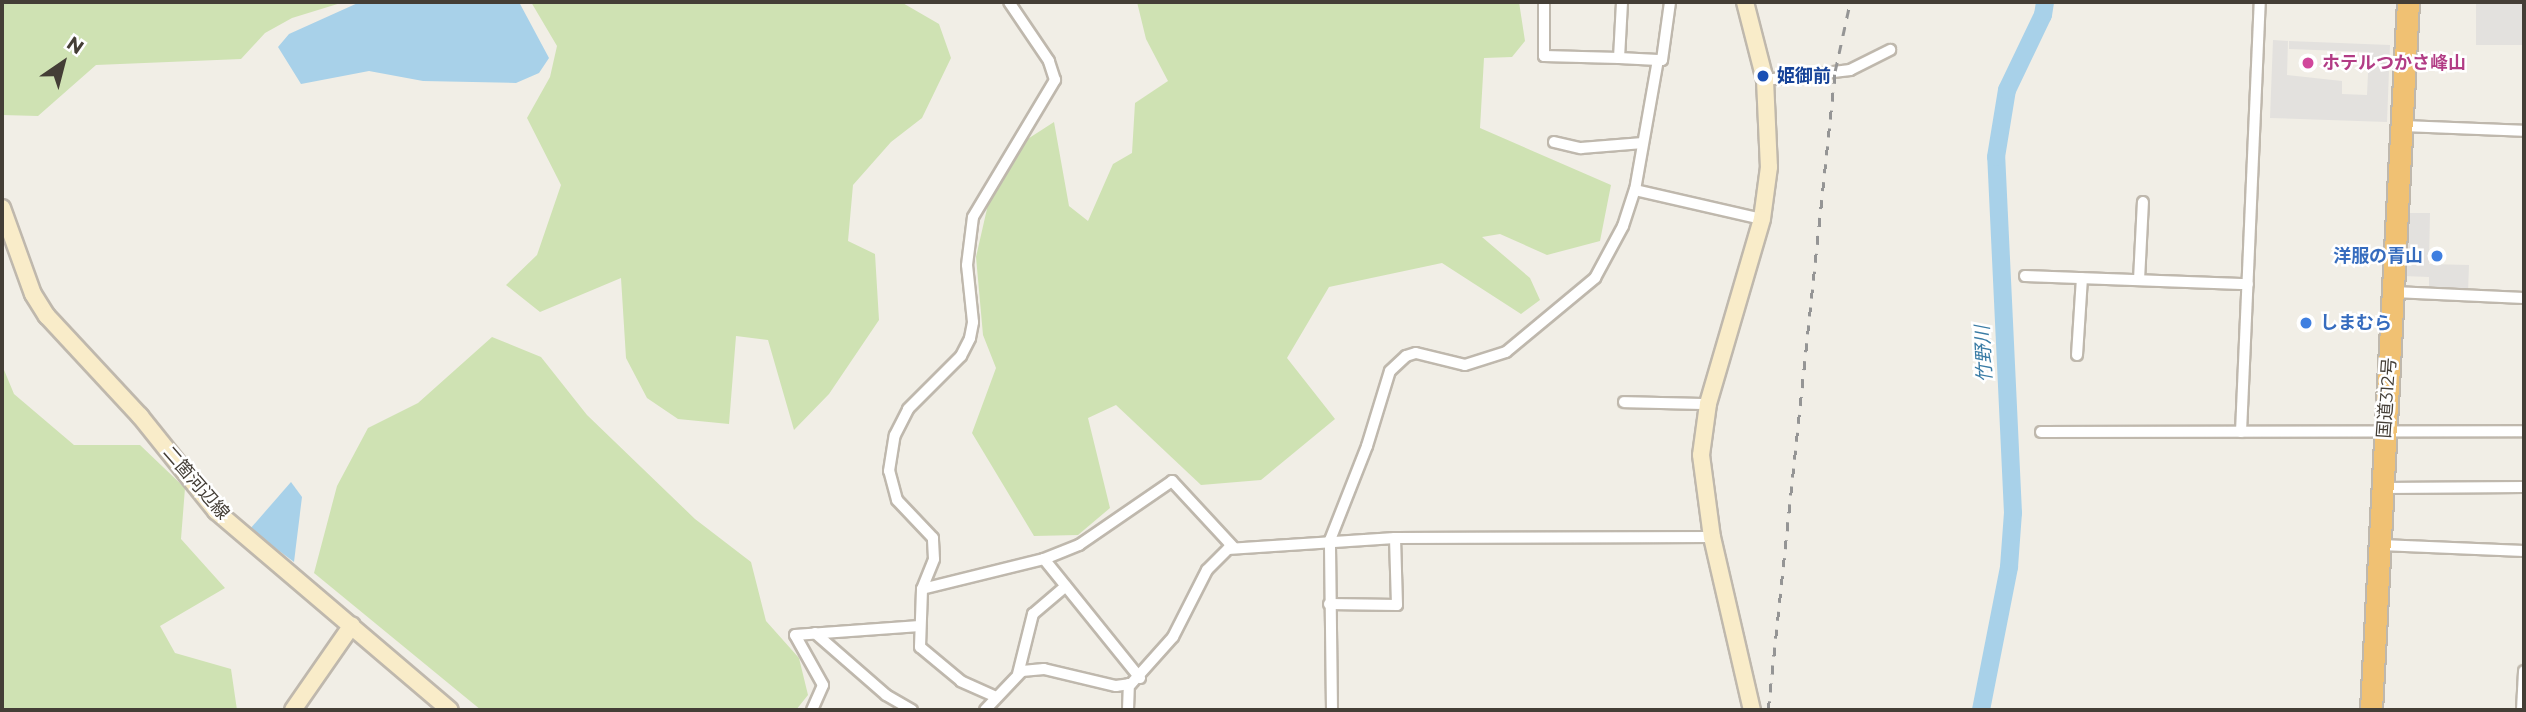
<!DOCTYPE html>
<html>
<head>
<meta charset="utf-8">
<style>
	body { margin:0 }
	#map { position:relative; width:2526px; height:712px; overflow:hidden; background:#f1eee6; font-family:Montserrat,"Noto Sans JP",sans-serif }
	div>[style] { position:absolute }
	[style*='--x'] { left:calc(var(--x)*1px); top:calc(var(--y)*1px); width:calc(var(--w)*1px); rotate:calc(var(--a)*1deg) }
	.green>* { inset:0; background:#cfe2b3 }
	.parking>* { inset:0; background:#e3e1de; transform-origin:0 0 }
	.water>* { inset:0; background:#a8d1e9 }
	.river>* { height:18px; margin:-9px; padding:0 9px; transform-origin:9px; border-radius:9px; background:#a8d1e9 }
	.roads { filter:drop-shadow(2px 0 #bfb8ad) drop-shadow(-2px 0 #bfb8ad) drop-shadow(0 2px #bfb8ad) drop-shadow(0 -2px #bfb8ad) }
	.street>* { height:10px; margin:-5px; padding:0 5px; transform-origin:5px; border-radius:5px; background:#fff }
	.secondary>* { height:16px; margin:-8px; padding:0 8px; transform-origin:8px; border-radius:8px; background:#f9ecc9 }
	.highway>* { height:21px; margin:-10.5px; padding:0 10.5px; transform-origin:10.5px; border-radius:10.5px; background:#f0c173 }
	.rail>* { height:2.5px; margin-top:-1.25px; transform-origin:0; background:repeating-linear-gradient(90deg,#959595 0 9px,transparent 0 18px) }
	.dots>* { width:19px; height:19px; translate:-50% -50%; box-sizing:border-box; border:4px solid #fff; border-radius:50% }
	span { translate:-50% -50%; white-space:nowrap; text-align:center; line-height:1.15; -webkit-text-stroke:5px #fff; paint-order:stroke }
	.hotel-label { font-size:18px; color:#b23c85; font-weight:700 }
	.left { translate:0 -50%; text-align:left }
	.transit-label { font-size:18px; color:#164399; font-weight:700 }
	.shop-label { font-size:18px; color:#366cbe; font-weight:700 }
	.right { translate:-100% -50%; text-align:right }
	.street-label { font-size:18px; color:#443e36 }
	.water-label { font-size:19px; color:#3a7ca5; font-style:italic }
	.frame { position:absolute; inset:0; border:4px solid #443e36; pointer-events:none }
	.north { position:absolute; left:28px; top:28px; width:70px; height:70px; -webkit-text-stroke:5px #fff; paint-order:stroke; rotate:35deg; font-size:19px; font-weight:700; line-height:28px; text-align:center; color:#443e36 }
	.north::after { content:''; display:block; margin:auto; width:24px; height:32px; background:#443e36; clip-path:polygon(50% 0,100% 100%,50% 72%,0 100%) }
</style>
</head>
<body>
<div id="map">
	<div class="green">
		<div style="clip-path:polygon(2px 2px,344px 2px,292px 18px,265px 33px,241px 59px,96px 65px,38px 116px,2px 115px)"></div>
		<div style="clip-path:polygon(531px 2px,901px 2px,939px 24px,951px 58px,922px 118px,891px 142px,853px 185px,848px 241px,875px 254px,879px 320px,829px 394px,794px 430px,768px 340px,736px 336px,729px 424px,678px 419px,647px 398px,626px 358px,621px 278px,540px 312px,506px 285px,537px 255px,561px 185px,527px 118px,550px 77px,557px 46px)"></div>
		<div style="clip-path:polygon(1137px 2px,1519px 2px,1525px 41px,1512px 57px,1484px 58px,1480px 128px,1611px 185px,1600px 241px,1547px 255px,1500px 234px,1482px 237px,1530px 278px,1540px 300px,1521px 314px,1442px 263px,1329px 287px,1287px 358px,1335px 419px,1261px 480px,1201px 485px,1116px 405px,1088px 418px,1110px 508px,1078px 535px,1034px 536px,972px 433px,996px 368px,983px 335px,976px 257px,989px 200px,1023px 142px,1054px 122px,1069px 206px,1088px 221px,1113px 164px,1132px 153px,1135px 103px,1168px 81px,1146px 39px)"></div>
		<div style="clip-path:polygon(492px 337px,541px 357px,587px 415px,695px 519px,751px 562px,766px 621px,799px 658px,808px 695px,796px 710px,481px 710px,314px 573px,337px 486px,368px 428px,418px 403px)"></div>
		<div style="clip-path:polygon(2px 365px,14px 394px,74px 445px,140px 445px,185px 488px,181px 539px,225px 588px,160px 626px,175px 653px,231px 669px,237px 710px,2px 710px)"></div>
	</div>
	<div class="parking">
		<div style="left:2476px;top:2px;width:48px;height:43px"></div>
		<div style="clip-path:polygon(2273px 40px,2288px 41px,2287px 75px,2342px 81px,2342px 94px,2367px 95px,2369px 52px,2289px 49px,2289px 41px,2390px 45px,2387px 122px,2270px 118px)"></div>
		<div style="clip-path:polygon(2406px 213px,2430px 213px,2429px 264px,2469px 265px,2468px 293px,2429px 290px,2429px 277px,2403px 276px)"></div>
	</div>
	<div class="water">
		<div style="clip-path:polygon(360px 2px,519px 2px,549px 58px,539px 73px,516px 83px,423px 81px,369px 71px,301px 84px,278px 47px,289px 34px)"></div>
		<div style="clip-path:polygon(291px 482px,302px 497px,294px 562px,250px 529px)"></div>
	</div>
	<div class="river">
		<div style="--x:1981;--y:710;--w:146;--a:-78.9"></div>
		<div style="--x:2009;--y:567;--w:54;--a:-85.8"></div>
		<div style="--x:2013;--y:513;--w:356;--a:-92.7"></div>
		<div style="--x:1996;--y:157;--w:68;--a:-80.7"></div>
		<div style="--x:2007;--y:90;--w:83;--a:-64.4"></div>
		<div style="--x:2043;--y:15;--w:13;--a:-81"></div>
	</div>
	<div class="roads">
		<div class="street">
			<div style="--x:1544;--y:2;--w:54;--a:90"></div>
			<div style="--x:1544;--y:56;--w:75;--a:1.5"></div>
			<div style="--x:1658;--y:60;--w:4;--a:0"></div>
			<div style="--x:1662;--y:60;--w:59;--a:-82.1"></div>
			<div style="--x:1765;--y:80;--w:86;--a:-6.7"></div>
			<div style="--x:1850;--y:70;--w:45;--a:-26.6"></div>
			<div style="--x:2402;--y:126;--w:122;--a:2.3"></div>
			<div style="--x:1554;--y:142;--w:28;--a:13"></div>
			<div style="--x:1581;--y:148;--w:62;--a:-4.6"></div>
			<div style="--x:1635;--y:190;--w:130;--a:12.9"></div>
			<div style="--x:2025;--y:276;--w:223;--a:2.1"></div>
			<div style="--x:2139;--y:280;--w:78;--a:-87.1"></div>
			<div style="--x:2394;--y:292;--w:130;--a:2.6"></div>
			<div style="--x:2077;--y:355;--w:77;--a:-86.3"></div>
			<div style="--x:1624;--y:402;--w:84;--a:1.4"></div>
			<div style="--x:2041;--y:432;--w:483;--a:-0.1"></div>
			<div style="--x:2241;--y:432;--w:430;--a:-87.5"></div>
			<div style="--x:2384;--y:488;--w:140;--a:-0.4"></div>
			<div style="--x:2381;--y:545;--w:143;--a:2.4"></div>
			<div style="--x:1044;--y:559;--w:153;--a:51.1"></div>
			<div style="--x:922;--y:589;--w:126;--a:-13.8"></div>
			<div style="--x:1044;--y:559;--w:38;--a:-22"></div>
			<div style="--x:1079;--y:545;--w:113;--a:-34.5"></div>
			<div style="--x:1172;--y:481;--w:91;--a:47.2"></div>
			<div style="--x:1329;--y:604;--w:68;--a:0.8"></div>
			<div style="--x:1397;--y:605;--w:67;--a:-91.7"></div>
			<div style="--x:815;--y:633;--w:94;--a:41.1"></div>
			<div style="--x:886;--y:695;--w:30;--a:30"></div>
			<div style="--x:1018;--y:674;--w:62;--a:-76"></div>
			<div style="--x:1033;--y:614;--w:43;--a:-40.3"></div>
			<div style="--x:994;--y:696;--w:36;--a:-156"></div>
			<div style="--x:961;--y:681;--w:53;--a:-140.3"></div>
			<div style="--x:920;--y:647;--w:58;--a:-88"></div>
			<div style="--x:922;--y:589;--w:32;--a:-68"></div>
			<div style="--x:934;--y:559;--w:21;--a:-93"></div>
			<div style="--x:933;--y:538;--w:52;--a:-133.5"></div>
			<div style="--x:897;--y:500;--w:30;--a:-105"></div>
			<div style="--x:889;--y:471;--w:36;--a:-81"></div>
			<div style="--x:895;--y:435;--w:29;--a:-63"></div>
			<div style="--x:908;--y:409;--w:75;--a:-45"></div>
			<div style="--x:961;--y:356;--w:20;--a:-63"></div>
			<div style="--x:970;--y:338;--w:16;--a:-79"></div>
			<div style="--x:973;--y:322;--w:57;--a:-96"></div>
			<div style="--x:967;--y:265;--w:48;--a:-82.9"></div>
			<div style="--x:973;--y:217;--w:160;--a:-59.1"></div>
			<div style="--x:1055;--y:80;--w:20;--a:-108"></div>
			<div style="--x:1049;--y:61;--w:71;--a:-124.1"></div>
			<div style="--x:812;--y:710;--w:27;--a:-66"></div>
			<div style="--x:823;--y:685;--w:57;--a:-119.2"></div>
			<div style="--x:795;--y:635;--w:125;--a:-4.1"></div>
			<div style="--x:985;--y:710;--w:54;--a:-46.5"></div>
			<div style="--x:1022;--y:671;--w:22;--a:-5"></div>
			<div style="--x:1044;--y:669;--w:74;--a:13.3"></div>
			<div style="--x:1116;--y:686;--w:15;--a:-8"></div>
			<div style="--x:1131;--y:684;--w:63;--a:-48.2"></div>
			<div style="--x:1173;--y:637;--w:75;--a:-63.1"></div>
			<div style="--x:1207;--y:570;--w:30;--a:-45"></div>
			<div style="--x:1228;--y:549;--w:167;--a:-3.8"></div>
			<div style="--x:1395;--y:538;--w:317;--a:-0.2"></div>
			<div style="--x:1128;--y:710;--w:26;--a:-88"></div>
			<div style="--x:1332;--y:710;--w:170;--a:-90.7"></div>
			<div style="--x:1330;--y:540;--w:101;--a:-68.5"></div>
			<div style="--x:1367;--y:446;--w:78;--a:-73"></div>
			<div style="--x:1390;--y:371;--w:22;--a:-43"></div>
			<div style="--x:1406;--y:356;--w:10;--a:-17"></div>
			<div style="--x:1416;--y:353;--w:50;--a:13.8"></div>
			<div style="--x:1465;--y:365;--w:43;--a:-17.6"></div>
			<div style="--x:1506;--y:352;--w:116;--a:-39.7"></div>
			<div style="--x:1595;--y:278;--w:59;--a:-61.7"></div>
			<div style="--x:1623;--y:226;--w:38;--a:-72"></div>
			<div style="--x:1635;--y:190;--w:132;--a:-80"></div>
			<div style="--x:1658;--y:60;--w:39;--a:-177"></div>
			<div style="--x:1619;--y:58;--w:56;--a:-86.9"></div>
			<div style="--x:2522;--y:710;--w:39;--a:-87"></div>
		</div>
		<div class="secondary">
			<div style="--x:1745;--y:2;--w:81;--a:75.6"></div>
			<div style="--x:1765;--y:80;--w:87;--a:87.4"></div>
			<div style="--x:1769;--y:167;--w:52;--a:97.7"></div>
			<div style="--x:1762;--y:219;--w:193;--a:106.3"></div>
			<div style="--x:1708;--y:404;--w:51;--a:97.8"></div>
			<div style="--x:1701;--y:455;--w:83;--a:82.4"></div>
			<div style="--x:1712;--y:537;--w:178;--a:77"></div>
			<div style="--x:2;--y:208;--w:91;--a:70.2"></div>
			<div style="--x:33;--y:294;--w:26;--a:58"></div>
			<div style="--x:47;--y:316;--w:137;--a:47.1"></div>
			<div style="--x:140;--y:416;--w:122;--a:51.3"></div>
			<div style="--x:216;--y:511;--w:307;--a:40.4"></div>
			<div style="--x:293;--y:710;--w:103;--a:-55.2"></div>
		</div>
		<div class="highway">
			<div style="--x:2371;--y:710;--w:709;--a:-87.01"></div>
		</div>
	</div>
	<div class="rail">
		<div style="--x:1768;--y:710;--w:643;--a:-84.01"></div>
		<div style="--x:1835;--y:71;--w:71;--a:-77.7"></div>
	</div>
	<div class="dots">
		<div style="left:2308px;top:63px;background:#d1479c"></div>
		<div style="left:1763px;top:76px;background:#1a4fb4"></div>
		<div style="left:2437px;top:256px;background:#3f7fe0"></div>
		<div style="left:2306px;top:323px;background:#3f7fe0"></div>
	</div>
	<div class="hotel-label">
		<span class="left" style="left:2322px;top:63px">ホテルつかさ峰山</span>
	</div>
	<div class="transit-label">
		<span class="left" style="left:1777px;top:76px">姫御前</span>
	</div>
	<div class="shop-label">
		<span class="right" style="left:2423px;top:256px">洋服の青山</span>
		<span class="left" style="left:2320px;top:323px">しまむら</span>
	</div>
	<div class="street-label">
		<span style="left:2387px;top:398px;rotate:-86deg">国道312号</span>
		<span style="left:196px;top:483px;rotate:49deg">二箇河辺線</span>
	</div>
	<div class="water-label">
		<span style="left:1984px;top:354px;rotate:-93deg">竹野川</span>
	</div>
	<div class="frame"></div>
	<div class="north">N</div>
</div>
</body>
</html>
